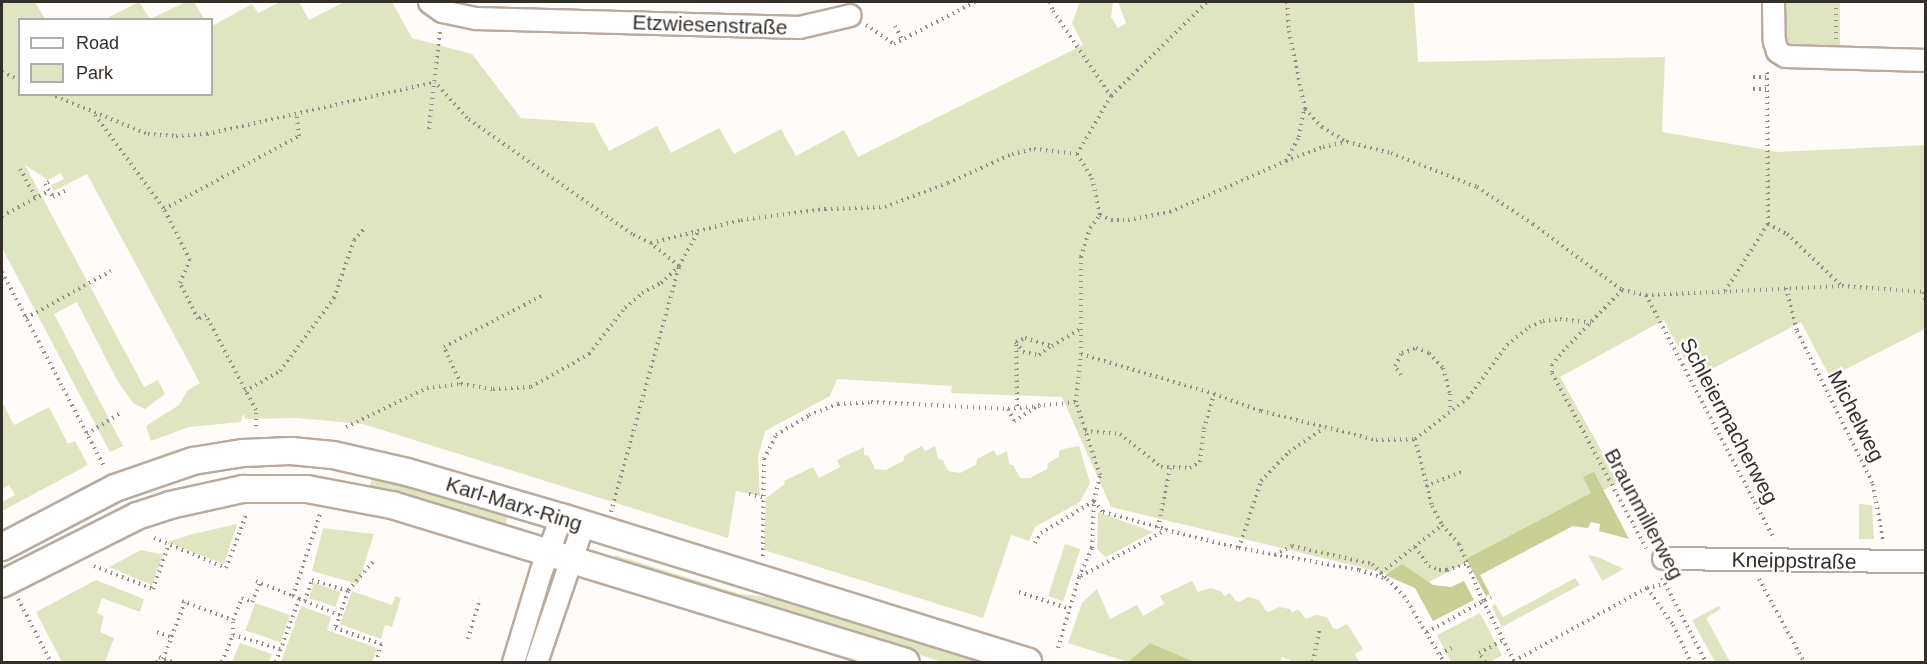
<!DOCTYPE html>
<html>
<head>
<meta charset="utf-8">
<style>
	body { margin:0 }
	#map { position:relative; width:1927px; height:664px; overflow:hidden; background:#fefbf8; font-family:Helvetica,sans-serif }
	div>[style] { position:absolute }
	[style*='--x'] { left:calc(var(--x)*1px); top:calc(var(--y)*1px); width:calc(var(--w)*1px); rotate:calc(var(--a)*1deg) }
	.green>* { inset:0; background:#e0e5c1; transform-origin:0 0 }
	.forest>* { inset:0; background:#c8cf95 }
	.path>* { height:4px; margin-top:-2px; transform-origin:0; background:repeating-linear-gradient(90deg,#918c88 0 1.5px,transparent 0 6px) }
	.roads { filter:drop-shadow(2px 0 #b9aa9d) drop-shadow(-2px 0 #b9aa9d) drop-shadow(0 2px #b9aa9d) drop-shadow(0 -2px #b9aa9d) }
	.minor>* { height:21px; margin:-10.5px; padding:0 10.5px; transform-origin:10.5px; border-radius:10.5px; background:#fff }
	.major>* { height:26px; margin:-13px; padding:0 13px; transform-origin:13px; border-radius:13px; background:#fff }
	span { translate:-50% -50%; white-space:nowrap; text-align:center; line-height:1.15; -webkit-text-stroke:5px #fff; paint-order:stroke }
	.street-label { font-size:21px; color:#352f2a }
	.frame { position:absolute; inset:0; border:3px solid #352f2a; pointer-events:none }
	.legend { position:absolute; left:18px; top:18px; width:195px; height:78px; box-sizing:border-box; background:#fff; border:2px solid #aeacaa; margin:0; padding:8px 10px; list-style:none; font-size:18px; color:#352f2a }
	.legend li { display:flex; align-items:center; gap:12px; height:30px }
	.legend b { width:30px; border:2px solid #aeacaa }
</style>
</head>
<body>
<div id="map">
	<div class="green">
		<div style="clip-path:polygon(2px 2px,35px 2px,45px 19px,20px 20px,20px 94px,212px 94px,212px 26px,252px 4px,258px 13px,280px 2px,299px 2px,309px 20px,344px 2px,392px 2px,412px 38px,472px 54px,521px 118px,594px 123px,609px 151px,657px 126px,671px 153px,719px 128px,734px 154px,781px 129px,796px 156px,844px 130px,858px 157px,1083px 45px,1072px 23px,1080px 2px,1113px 2px,1111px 17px,1118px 28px,1126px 23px,1118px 2px,1414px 2px,1418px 62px,1665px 57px,1662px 132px,1778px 152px,1925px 145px,1925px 329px,1830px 377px,1801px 322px,1695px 378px,1664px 320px,1560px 377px,1619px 482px,1427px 583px,1111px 507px,1062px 397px,951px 393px,952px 386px,837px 379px,830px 396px,765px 431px,758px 457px,760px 496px,736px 491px,728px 538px,363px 424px,297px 418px,246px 419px,243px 414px,241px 422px,189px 427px,151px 441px,146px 426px,179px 405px,188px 390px,200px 383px,87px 174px,54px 191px,51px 185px,64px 179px,61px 173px,48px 180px,25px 165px,144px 387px,158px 380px,165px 394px,145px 409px,134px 404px,118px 382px,77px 302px,54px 314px,123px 446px,110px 452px,2px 248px)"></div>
		<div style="clip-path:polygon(139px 2px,150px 19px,186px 2px,194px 2px,204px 19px,105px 19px)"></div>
		<div style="clip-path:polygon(1782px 2px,1840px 2px,1840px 50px,1800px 49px,1790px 45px,1785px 37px)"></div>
		<div style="clip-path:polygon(2px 402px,14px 425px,49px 407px,68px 444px,75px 441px,88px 465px,2px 511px,2px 502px,15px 495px,9px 485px,2px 489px)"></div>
		<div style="clip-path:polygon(922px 446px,925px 451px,935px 446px,938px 459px,943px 460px,948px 471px,960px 473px,976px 465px,977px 459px,994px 450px,997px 456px,1007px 451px,1009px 464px,1013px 465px,1020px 478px,1030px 478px,1047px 469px,1048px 463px,1059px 457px,1059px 451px,1063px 449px,1079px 446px,1090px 483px,1080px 502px,1035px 527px,1029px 541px,1011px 535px,983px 618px,764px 550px,766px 498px,785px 484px,784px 481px,813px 467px,819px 478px,840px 467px,837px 460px,864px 447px,864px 455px,869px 456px,875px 469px,886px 470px,903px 461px,905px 455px)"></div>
		<div style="left:373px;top:475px;width:141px;height:14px;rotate:16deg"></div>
		<div style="clip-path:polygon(1859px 504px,1872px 505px,1874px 539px,1859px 539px)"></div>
		<div style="clip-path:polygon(1098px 512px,1153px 532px,1106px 557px,1097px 549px)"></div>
		<div style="clip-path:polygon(237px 524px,224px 564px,167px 542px,193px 534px)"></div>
		<div style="clip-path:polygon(323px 528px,374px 534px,358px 584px,312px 571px)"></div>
		<div style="left:1065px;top:544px;width:16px;height:55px;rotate:18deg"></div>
		<div style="clip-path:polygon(141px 550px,163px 555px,152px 585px,109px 567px)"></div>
		<div style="clip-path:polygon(615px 555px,740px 594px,786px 599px,992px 662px,943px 662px,614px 561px)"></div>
		<div style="clip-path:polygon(1588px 555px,1598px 557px,1624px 569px,1602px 581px)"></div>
		<div style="clip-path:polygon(1575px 578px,1580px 585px,1502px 627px,1492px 607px,1495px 604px,1503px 617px)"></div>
		<div style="clip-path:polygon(96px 580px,144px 599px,140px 612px,102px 598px,97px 613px,104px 616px,100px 632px,114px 638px,105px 662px,62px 662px,36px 612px)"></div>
		<div style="clip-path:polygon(1192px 581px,1198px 592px,1211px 588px,1222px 592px,1224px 596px,1230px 593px,1235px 600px,1239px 602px,1248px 597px,1259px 600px,1266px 611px,1269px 612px,1279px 607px,1290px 609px,1292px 613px,1298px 609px,1306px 619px,1316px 615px,1327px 617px,1333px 628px,1337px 629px,1347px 624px,1363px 649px,1355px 654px,1359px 662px,1294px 662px,1282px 657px,1280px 662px,1195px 662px,1150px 643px,1128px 662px,1068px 643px,1082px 603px,1097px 589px,1110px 619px,1137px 605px,1143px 616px,1164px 604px,1160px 596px)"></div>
		<div style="left:314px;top:583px;width:28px;height:16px;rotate:18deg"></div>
		<div style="clip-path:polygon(352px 591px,392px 605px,395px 596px,401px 598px,392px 627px,385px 625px,381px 639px,340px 624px)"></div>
		<div style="left:255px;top:603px;width:37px;height:29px;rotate:19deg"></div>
		<div style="clip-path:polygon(301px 606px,331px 617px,327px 630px,377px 648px,372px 662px,281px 662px)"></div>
		<div style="clip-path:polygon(1719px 606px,1721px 609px,1706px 618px,1730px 662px,1715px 662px,1692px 620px)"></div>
		<div style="clip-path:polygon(1480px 613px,1502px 655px,1491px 662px,1451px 662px,1437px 635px)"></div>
		<div style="clip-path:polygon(240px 643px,272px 654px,269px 662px,232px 662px)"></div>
	</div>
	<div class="forest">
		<div style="clip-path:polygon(1594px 472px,1629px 539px,1599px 531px,1600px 524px,1591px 522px,1588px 528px,1573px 526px,1480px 575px,1490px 594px,1486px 596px,1466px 559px,1591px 493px,1583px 477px)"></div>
		<div style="clip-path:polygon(1402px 564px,1433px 585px,1451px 587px,1464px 581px,1474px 600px,1433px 621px,1415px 588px,1385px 575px)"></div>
		<div style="clip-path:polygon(1150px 643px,1195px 662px,1128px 662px)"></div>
	</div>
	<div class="path">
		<div style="--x:1050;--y:2;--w:9;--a:72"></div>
		<div style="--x:1053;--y:11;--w:103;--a:55.7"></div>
		<div style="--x:1287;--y:2;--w:29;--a:86"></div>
		<div style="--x:1289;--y:31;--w:80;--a:78.4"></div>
		<div style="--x:1305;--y:109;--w:25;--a:47"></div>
		<div style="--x:1322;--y:127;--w:29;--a:31"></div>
		<div style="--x:866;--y:25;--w:34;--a:34"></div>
		<div style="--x:894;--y:44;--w:91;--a:-27.4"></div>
		<div style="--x:895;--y:26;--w:15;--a:62"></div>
		<div style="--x:1836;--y:39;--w:37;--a:-90"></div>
		<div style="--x:2;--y:72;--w:20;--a:24"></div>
		<div style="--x:1753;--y:77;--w:14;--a:0"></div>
		<div style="--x:1753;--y:89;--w:14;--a:0"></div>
		<div style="--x:50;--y:94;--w:106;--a:22.2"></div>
		<div style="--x:148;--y:134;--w:28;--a:4"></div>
		<div style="--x:176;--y:136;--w:31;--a:-4"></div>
		<div style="--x:207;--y:134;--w:234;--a:-12.8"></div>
		<div style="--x:95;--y:115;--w:117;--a:53.7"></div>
		<div style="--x:429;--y:129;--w:100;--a:-83.7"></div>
		<div style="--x:1077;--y:154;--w:28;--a:58"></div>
		<div style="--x:1092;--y:178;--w:38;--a:78"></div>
		<div style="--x:1100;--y:215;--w:12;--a:24"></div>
		<div style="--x:1111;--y:220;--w:17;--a:0"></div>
		<div style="--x:1128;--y:220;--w:43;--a:-10.8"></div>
		<div style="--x:1170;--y:212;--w:127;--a:-23.7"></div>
		<div style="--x:1286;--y:161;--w:40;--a:-21"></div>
		<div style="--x:1323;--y:147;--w:25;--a:-12"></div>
		<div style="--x:1347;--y:142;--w:45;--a:14"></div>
		<div style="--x:1391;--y:153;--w:92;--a:21.6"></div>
		<div style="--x:1477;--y:187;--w:67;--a:33.5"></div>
		<div style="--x:1533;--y:224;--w:111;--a:36.6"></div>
		<div style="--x:1622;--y:290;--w:25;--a:12"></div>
		<div style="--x:1646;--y:295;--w:196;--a:-2.6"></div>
		<div style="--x:1842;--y:286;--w:84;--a:4.1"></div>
		<div style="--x:1077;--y:154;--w:67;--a:-59.6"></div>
		<div style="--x:1111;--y:96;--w:134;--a:-44.4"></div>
		<div style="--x:1286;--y:161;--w:27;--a:-62"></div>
		<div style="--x:1299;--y:137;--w:27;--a:-80"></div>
		<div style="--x:20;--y:169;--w:33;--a:61"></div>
		<div style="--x:49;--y:182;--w:4;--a:153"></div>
		<div style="--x:45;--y:184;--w:15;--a:58"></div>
		<div style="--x:53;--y:197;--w:16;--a:-27"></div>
		<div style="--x:2;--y:216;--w:53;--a:-28"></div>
		<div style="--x:1768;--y:224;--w:21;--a:28"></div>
		<div style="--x:1787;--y:234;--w:76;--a:43.4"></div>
		<div style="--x:651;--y:243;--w:93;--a:-14.3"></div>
		<div style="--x:741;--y:220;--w:85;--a:-7.5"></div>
		<div style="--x:825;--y:209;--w:60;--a:-1.9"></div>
		<div style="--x:885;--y:207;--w:67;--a:-20.9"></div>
		<div style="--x:948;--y:183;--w:70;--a:-24.4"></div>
		<div style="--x:1012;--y:154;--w:23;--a:-13"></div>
		<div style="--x:1034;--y:149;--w:43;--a:6.6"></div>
		<div style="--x:2;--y:272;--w:221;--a:62.3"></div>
		<div style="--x:1786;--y:288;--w:44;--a:75.7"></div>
		<div style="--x:1797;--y:331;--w:171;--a:63.6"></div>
		<div style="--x:1873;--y:484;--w:58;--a:80"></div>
		<div style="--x:1622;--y:290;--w:83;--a:134"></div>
		<div style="--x:1564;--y:350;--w:19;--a:129"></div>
		<div style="--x:1552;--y:365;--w:8;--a:90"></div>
		<div style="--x:1552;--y:373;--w:199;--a:61.8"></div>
		<div style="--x:1725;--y:291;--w:80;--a:-57.3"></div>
		<div style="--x:1768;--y:224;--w:156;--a:-90.4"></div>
		<div style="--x:1924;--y:292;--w:13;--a:81"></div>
		<div style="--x:1646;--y:295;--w:276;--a:62.3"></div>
		<div style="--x:26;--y:318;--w:97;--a:-28.9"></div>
		<div style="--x:1016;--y:342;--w:12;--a:55"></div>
		<div style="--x:1023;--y:352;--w:16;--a:11"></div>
		<div style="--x:1039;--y:355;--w:15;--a:-37"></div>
		<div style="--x:1081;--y:354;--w:139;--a:16.7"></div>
		<div style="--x:1214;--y:394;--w:50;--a:19.9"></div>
		<div style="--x:1261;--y:411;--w:66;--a:14"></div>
		<div style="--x:1325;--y:427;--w:53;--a:14.3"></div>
		<div style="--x:1376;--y:440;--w:39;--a:-1"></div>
		<div style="--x:1415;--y:439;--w:67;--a:-37.7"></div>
		<div style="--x:1468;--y:398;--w:66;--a:-53.7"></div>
		<div style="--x:1507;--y:345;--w:28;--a:-39"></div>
		<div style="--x:1529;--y:327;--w:15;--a:-23"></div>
		<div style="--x:1543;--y:321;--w:17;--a:-7"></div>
		<div style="--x:1560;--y:319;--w:32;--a:7"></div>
		<div style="--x:1401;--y:375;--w:11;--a:-124"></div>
		<div style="--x:1395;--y:366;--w:15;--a:-62"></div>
		<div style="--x:1402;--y:353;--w:15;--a:-20"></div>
		<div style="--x:1416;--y:348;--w:14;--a:21"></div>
		<div style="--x:1429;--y:353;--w:21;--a:47"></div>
		<div style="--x:1443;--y:368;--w:27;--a:75"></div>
		<div style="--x:1450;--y:394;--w:17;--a:90"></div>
		<div style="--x:461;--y:384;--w:41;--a:-114.7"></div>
		<div style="--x:444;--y:347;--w:110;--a:-27.7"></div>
		<div style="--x:245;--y:391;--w:40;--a:-29.7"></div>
		<div style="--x:280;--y:371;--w:91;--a:-53.5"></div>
		<div style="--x:334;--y:298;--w:61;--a:-71"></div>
		<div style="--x:354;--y:240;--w:15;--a:-48"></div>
		<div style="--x:1017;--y:406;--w:64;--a:-90.9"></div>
		<div style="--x:1016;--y:342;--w:10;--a:-24"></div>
		<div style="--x:1025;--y:338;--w:28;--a:17"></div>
		<div style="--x:1052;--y:346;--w:33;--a:-31"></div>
		<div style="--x:1008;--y:409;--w:13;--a:63"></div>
		<div style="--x:1014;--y:421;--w:31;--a:-32"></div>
		<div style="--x:256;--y:426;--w:16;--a:-90"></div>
		<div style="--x:256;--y:410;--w:107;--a:-117.8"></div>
		<div style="--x:206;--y:315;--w:9;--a:153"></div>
		<div style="--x:198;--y:319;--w:40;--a:-116.6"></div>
		<div style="--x:180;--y:283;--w:25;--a:-67"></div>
		<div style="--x:190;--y:260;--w:57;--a:-117"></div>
		<div style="--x:164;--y:209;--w:153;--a:-28.4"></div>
		<div style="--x:299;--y:136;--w:23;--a:-97"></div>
		<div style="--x:346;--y:427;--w:90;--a:-25.7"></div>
		<div style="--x:427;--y:388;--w:34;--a:-7"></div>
		<div style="--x:461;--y:384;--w:32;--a:9"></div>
		<div style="--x:493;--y:389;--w:38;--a:-3"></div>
		<div style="--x:531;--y:387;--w:67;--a:-29.6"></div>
		<div style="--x:589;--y:354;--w:58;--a:-52"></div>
		<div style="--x:625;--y:308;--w:23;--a:-41"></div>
		<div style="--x:642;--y:293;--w:21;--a:-28"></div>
		<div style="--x:661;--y:283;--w:25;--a:-43"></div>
		<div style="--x:679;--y:266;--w:36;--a:-141"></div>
		<div style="--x:651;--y:243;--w:21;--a:-155"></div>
		<div style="--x:632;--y:234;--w:202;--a:-144.9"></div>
		<div style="--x:467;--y:118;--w:48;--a:-131.6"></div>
		<div style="--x:1085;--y:431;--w:35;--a:5"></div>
		<div style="--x:1120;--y:434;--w:53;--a:38.8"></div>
		<div style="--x:1161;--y:467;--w:29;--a:2"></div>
		<div style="--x:1190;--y:468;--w:12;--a:-31"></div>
		<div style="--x:1200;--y:462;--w:33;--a:-83"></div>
		<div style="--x:1204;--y:429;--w:36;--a:-74"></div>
		<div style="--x:87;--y:434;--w:40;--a:-32"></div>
		<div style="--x:1415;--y:439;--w:69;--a:75.8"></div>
		<div style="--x:1432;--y:506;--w:21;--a:62"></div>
		<div style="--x:1442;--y:525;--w:25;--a:48"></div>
		<div style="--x:1459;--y:544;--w:62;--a:67.2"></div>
		<div style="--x:1483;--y:601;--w:68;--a:62.7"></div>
		<div style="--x:1514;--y:661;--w:3;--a:162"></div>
		<div style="--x:1426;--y:486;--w:41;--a:-21.5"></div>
		<div style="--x:749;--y:494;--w:17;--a:13"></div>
		<div style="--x:611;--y:512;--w:255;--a:-74.5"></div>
		<div style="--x:679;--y:266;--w:38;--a:-61"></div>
		<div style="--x:1158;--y:528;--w:61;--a:-78.7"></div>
		<div style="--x:154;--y:538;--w:78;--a:22.6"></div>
		<div style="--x:226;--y:568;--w:57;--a:-69.3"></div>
		<div style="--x:1035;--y:543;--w:12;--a:-59"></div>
		<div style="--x:1041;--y:533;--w:62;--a:-31.1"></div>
		<div style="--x:1094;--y:501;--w:14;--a:51"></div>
		<div style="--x:1103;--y:512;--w:64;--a:15.3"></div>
		<div style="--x:1415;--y:547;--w:24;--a:54"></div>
		<div style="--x:1429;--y:566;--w:11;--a:22"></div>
		<div style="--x:1439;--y:570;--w:8;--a:0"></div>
		<div style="--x:1447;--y:570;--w:20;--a:-18"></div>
		<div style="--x:1239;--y:548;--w:71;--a:-71.8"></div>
		<div style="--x:1261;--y:481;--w:40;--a:-46"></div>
		<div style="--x:1289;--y:452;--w:42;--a:-34.4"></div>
		<div style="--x:1275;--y:555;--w:19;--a:-28"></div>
		<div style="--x:1292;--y:546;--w:82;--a:12.7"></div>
		<div style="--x:1372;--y:564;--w:20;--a:45"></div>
		<div style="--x:763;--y:556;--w:97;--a:-89.4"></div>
		<div style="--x:764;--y:459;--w:27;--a:-63"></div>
		<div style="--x:776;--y:435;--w:39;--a:-31"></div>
		<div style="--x:809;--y:415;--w:31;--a:-21"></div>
		<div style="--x:838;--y:404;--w:33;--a:-3"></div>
		<div style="--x:871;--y:402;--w:137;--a:2.9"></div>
		<div style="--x:1008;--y:409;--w:68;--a:-5.9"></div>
		<div style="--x:373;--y:562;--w:38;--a:131"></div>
		<div style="--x:348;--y:591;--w:39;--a:109"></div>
		<div style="--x:335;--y:628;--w:49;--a:19.2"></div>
		<div style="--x:381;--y:644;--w:19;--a:106"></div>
		<div style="--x:94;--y:566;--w:63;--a:21.3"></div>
		<div style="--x:153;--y:589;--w:48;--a:-70.4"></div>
		<div style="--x:1381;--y:573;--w:78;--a:-38.2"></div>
		<div style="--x:1081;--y:576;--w:97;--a:-28.4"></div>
		<div style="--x:1166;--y:530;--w:75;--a:13.9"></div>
		<div style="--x:1239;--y:548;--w:122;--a:10.4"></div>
		<div style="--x:1359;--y:570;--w:29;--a:18"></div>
		<div style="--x:1387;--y:579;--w:24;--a:45"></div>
		<div style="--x:1404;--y:596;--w:77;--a:58.8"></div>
		<div style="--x:1662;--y:578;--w:95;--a:62.4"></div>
		<div style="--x:1759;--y:579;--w:94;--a:61.5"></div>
		<div style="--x:256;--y:581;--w:40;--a:22"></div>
		<div style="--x:1647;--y:588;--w:45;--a:54.9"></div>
		<div style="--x:1673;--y:625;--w:41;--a:64.1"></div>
		<div style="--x:1019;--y:592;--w:54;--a:18.4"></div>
		<div style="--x:18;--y:599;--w:71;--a:62.4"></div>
		<div style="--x:299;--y:599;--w:7;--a:-153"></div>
		<div style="--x:293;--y:596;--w:86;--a:-71.8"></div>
		<div style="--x:182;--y:601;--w:54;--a:20.4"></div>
		<div style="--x:305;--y:601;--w:38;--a:22"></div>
		<div style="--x:157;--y:632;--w:15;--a:20"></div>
		<div style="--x:1427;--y:632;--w:73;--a:-28.7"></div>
		<div style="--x:233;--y:635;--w:49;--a:16.6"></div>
		<div style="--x:468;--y:639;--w:42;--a:-73.3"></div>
		<div style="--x:1058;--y:648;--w:74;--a:-73.5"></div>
		<div style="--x:1079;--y:577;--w:32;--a:-66"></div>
		<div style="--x:1092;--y:548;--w:47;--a:-87.6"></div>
		<div style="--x:1094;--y:501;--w:27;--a:-77"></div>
		<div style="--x:1100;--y:475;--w:77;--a:-108.2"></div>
		<div style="--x:1076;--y:402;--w:48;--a:-84.1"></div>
		<div style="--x:1081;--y:354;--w:97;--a:-90"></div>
		<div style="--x:1081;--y:257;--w:30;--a:-73"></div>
		<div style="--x:1090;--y:228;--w:16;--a:-52"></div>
		<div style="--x:1440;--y:654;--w:13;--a:-27"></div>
		<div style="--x:163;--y:659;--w:61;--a:-68.9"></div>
		<div style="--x:1514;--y:661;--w:152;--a:-28.8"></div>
		<div style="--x:1647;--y:588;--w:18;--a:-13"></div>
		<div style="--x:157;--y:662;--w:5;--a:-68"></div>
		<div style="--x:159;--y:657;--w:15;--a:20"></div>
		<div style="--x:222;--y:662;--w:29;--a:-68"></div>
		<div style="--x:233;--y:635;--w:15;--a:-90"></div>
		<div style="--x:233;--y:620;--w:24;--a:-68"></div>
		<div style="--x:242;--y:598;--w:11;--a:22"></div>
		<div style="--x:252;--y:602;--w:21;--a:-67"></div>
		<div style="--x:276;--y:662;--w:67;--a:-69.9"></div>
		<div style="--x:299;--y:599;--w:6;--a:18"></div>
		<div style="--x:305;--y:601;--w:22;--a:-72"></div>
		<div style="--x:312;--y:580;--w:38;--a:17"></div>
		<div style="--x:1313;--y:662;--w:32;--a:-79"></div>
		<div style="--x:1485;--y:662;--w:11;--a:-124"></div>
		<div style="--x:1479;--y:653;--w:27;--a:-28"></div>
	</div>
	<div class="roads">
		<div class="minor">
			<div style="--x:429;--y:2;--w:16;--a:35"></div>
			<div style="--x:442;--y:11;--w:35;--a:12"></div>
			<div style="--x:476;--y:18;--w:323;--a:1.6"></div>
			<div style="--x:799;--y:27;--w:52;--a:-13.2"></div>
			<div style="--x:1773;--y:2;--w:39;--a:89"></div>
			<div style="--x:1774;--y:41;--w:10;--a:73"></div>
			<div style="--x:1777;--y:51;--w:9;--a:32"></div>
			<div style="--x:1785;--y:56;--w:141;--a:1.6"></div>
			<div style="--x:1663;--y:558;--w:263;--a:0.7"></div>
			<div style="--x:513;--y:662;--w:96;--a:-73.1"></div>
			<div style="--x:541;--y:570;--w:57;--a:-69.3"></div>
			<div style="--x:536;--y:662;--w:146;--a:-71.2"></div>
		</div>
		<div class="major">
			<div style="--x:2;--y:547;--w:127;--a:-27.6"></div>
			<div style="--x:115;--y:488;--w:83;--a:-19.1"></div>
			<div style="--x:193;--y:461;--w:51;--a:-9.1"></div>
			<div style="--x:243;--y:453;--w:48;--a:-2.4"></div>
			<div style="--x:291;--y:451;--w:42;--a:5.4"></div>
			<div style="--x:333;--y:455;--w:76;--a:12.9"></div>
			<div style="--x:407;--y:472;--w:160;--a:16.3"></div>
			<div style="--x:561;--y:517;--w:489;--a:17.2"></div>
			<div style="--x:2;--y:584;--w:151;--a:-26.7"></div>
			<div style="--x:137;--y:516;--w:35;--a:-18"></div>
			<div style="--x:170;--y:505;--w:75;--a:-12.4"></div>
			<div style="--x:243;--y:489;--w:64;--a:0"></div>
			<div style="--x:307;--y:489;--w:86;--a:10.7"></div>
			<div style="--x:392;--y:505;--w:537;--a:16.99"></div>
		</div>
	</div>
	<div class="street-label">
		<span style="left:710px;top:25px;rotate:2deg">Etzwiesenstraße</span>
		<span style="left:1856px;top:416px;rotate:63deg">Michelweg</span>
		<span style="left:1729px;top:421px;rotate:62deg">Schleiermacherweg</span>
		<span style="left:514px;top:504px;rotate:17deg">Karl-Marx-Ring</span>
		<span style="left:1644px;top:514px;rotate:62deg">Braunmillerweg</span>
		<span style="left:1794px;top:561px;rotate:1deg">Kneippstraße</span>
	</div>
	<div class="frame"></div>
	<ul class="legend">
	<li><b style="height:8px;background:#fff"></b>Road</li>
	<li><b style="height:16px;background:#e0e5c1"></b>Park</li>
	</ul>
</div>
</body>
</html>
